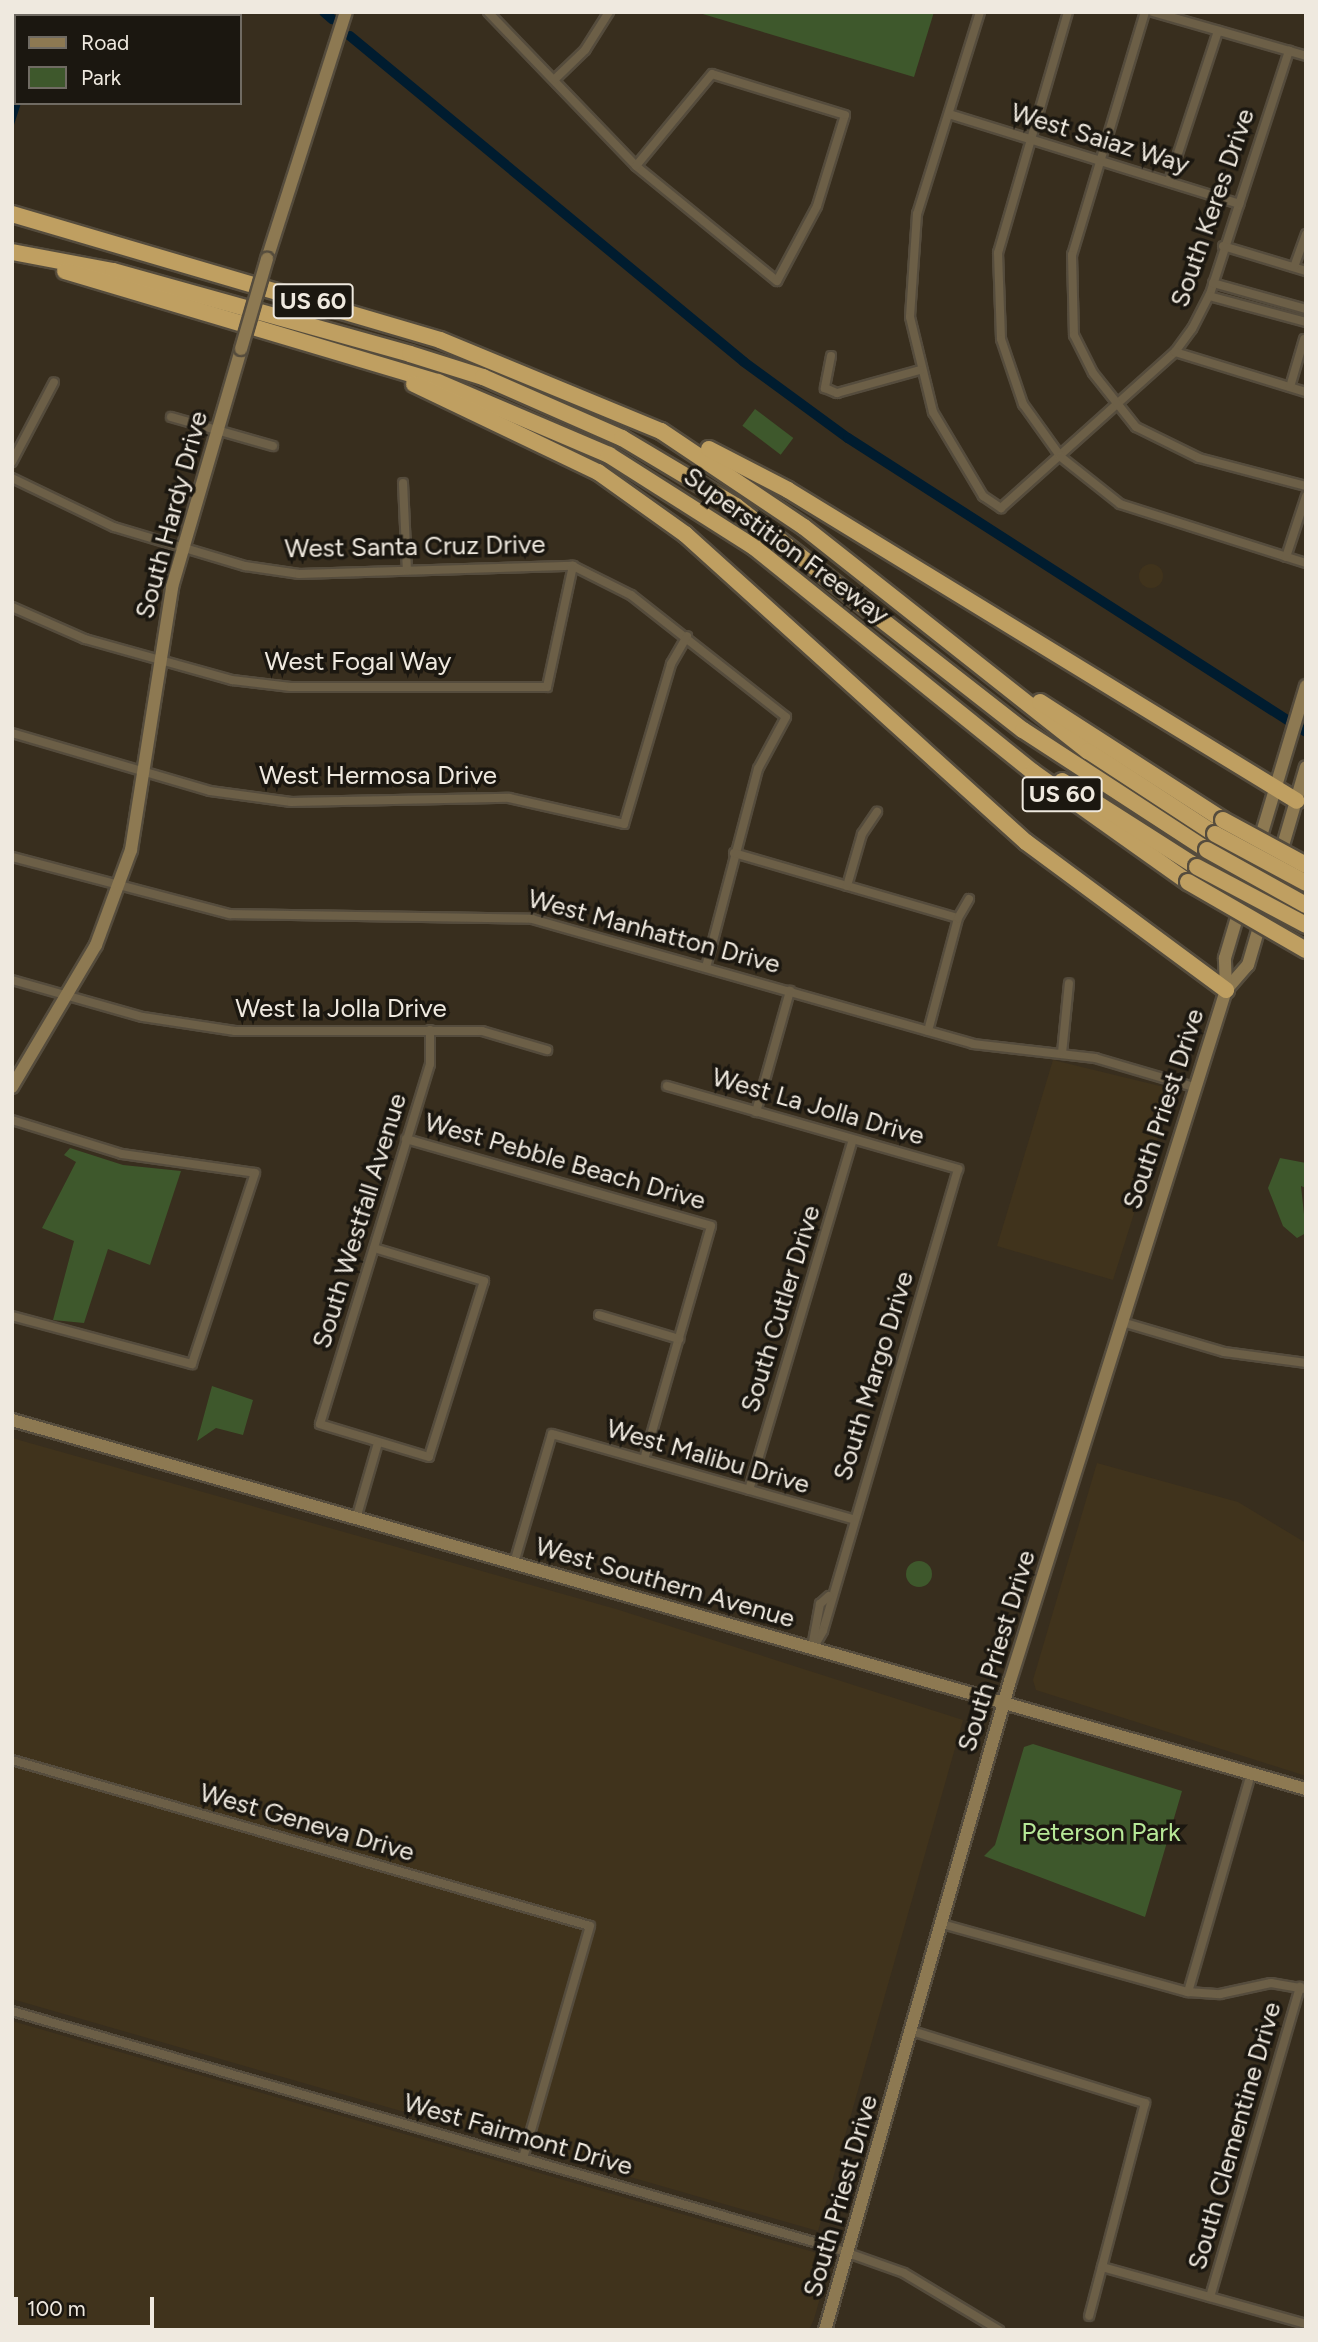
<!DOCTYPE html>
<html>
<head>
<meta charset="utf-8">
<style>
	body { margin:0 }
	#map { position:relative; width:1318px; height:2342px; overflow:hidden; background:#382e1e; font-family:Figtree,sans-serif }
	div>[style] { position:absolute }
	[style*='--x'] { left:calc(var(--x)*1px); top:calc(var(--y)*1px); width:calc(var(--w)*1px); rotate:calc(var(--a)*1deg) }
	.built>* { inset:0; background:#40331c }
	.round { border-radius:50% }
	.green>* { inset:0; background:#3e582c; transform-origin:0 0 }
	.water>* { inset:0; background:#001c2f }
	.canal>* { height:10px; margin:-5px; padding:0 5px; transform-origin:5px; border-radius:5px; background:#001c2f }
	.roads { filter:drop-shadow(2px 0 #554c3d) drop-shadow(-2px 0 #554c3d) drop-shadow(0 2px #554c3d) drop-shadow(0 -2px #554c3d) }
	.street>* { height:8px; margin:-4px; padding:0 4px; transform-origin:4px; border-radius:4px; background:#6c5f47 }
	.secondary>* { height:12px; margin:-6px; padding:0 6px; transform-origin:6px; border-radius:6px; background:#8d7952 }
	.highway>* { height:16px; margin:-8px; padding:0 8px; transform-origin:8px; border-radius:8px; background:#bf9f61 }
	.bridges { filter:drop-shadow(2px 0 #554c3d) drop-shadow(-2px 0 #554c3d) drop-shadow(0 2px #554c3d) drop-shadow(0 -2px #554c3d) }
	.secondary-bridge>* { height:12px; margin:-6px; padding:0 6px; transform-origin:6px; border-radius:6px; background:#8d7952 }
	.highway-bridge>* { height:16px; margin:-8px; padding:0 8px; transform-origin:8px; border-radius:8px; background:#bf9f61 }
	span { translate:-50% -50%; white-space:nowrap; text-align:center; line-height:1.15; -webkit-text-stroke:7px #1b1710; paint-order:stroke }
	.shield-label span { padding:2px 5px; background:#1b1710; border:2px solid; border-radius:5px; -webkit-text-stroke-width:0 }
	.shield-label { font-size:24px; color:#efe9df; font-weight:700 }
	.street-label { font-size:26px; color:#efe9df }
	.park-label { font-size:26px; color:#b7e897 }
	.frame { position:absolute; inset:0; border:14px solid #efe9df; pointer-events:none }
	.legend { position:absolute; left:14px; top:14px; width:228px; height:91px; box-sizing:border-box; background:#1b1710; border:2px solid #706b63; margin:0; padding:9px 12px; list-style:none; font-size:21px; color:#efe9df }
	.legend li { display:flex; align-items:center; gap:14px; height:35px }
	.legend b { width:35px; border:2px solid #706b63 }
	.scale { position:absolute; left:14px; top:2297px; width:140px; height:32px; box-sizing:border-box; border:4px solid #efe9df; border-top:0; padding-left:9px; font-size:21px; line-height:24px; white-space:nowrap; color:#efe9df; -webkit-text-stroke:5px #1b1710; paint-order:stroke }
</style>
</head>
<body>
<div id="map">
	<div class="built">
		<div class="round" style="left:1139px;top:564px;width:24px;height:24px"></div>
		<div style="clip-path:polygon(1053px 1060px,1164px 1087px,1171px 1096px,1113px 1280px,997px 1246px)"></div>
		<div style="clip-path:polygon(12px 1438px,616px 1609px,963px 1720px,818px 2231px,12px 1999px)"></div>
		<div style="clip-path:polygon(1097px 1463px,1238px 1502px,1306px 1543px,1306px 1776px,1036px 1690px,1033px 1680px)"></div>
		<div style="clip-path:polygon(12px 2021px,824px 2255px,829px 2266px,814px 2319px,809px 2330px,12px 2330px)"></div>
	</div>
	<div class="green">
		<div style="clip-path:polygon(696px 12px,934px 12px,914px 77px)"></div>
		<div style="left:755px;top:409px;width:48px;height:21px;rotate:37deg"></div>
		<div style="clip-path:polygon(70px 1148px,123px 1165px,181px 1171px,150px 1265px,108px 1249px,84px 1323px,53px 1320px,74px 1241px,42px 1228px,76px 1162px,64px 1155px)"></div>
		<div style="clip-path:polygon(1280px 1158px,1306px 1163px,1306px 1188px,1301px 1186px,1306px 1233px,1297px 1238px,1283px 1226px,1268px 1188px)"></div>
		<div style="clip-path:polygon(212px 1386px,253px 1400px,243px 1435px,216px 1428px,197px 1441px)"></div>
		<div class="round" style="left:906px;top:1561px;width:26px;height:26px"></div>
		<div style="clip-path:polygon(1033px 1744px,1182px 1791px,1145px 1917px,984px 1856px,995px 1845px,1024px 1747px)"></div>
	</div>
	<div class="water">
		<div style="clip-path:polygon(12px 12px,48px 12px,16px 16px,21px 103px,12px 131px)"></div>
	</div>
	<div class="canal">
		<div style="--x:324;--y:12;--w:11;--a:41"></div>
		<div style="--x:350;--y:36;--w:511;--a:39.6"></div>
		<div style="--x:744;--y:362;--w:129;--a:36.2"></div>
		<div style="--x:848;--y:438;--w:544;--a:32.7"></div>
	</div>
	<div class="roads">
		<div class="street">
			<div style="--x:488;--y:12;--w:214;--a:46.1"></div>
			<div style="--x:636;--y:166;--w:182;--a:39.2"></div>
			<div style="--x:777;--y:281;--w:85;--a:-61.9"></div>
			<div style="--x:817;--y:206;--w:95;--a:-72.9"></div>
			<div style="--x:845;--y:115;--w:139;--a:-162.9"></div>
			<div style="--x:712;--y:74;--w:119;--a:129.6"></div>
			<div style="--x:980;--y:12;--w:212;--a:107.3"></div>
			<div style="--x:917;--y:214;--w:103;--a:93.9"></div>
			<div style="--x:910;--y:317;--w:98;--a:76.4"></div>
			<div style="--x:933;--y:412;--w:98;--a:59.2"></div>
			<div style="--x:983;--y:496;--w:22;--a:34"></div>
			<div style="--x:1001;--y:508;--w:234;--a:-41.9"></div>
			<div style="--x:1175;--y:352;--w:29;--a:-54"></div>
			<div style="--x:1192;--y:329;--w:39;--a:-63"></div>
			<div style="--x:1210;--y:294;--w:256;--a:-72"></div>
			<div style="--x:1068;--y:12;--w:251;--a:106.2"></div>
			<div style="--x:998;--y:253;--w:86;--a:88"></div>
			<div style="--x:1001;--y:339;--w:69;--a:71.3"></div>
			<div style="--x:1023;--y:404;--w:65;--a:54.4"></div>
			<div style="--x:1061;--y:457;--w:75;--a:38.5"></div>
			<div style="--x:1120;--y:504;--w:195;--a:17.6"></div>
			<div style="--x:1145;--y:12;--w:254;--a:106.7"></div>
			<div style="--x:1072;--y:255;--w:80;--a:88.6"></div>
			<div style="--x:1074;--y:335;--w:42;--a:63.4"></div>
			<div style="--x:1093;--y:373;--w:69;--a:51.5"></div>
			<div style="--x:1136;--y:427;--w:70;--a:26.2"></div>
			<div style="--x:1199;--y:458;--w:111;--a:14.7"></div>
			<div style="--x:1153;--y:12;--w:159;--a:16"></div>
			<div style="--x:555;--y:79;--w:42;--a:-44"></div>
			<div style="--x:585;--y:50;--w:45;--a:-57.7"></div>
			<div style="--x:949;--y:114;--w:304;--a:17.2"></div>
			<div style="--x:1169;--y:181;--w:158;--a:-71.9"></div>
			<div style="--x:1223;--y:246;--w:87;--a:16.8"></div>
			<div style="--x:1294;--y:267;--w:35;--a:-70"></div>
			<div style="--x:1213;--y:283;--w:97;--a:15.6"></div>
			<div style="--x:1209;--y:296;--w:100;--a:15"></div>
			<div style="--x:1175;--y:352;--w:137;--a:17"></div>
			<div style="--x:831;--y:356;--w:33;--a:101"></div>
			<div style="--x:825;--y:388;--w:13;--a:23"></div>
			<div style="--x:837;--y:393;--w:86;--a:-15.5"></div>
			<div style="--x:1290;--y:387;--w:50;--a:-73.7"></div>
			<div style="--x:171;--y:417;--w:106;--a:15.9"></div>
			<div style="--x:12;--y:462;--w:90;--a:-62.3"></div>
			<div style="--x:12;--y:478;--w:113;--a:25.7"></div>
			<div style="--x:114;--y:527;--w:137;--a:16.6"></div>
			<div style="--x:245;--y:566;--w:55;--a:8.4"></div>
			<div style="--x:299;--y:574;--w:274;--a:-1.7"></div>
			<div style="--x:573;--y:566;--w:65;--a:26.6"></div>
			<div style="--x:631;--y:595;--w:197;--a:38.2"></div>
			<div style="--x:786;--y:717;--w:59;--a:118.3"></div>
			<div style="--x:758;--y:769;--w:205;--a:104.7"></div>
			<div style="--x:403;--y:483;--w:87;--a:87.4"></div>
			<div style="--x:1286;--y:557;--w:64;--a:-71.8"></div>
			<div style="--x:12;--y:607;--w:80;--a:23.7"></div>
			<div style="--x:85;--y:639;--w:153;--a:15.6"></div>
			<div style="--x:232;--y:680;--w:59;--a:6.8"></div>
			<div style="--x:291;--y:687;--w:256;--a:0"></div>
			<div style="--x:547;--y:687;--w:124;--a:-77.9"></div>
			<div style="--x:12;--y:733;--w:206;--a:16.3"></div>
			<div style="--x:210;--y:791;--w:82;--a:7.7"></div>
			<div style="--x:291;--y:802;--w:218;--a:-1.1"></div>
			<div style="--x:509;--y:798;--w:118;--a:12.7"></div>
			<div style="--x:624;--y:824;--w:167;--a:-73.6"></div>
			<div style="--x:671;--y:664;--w:32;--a:-60"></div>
			<div style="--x:734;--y:853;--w:233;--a:16.2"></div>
			<div style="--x:12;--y:857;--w:225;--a:14.7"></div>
			<div style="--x:230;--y:914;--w:302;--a:0.9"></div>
			<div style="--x:532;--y:919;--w:458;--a:15.8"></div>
			<div style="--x:973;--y:1044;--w:123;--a:6.5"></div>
			<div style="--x:1095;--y:1058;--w:106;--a:16.4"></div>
			<div style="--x:847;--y:886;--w:54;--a:-73.9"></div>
			<div style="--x:862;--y:834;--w:27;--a:-56"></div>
			<div style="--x:12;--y:980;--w:136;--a:15.8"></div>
			<div style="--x:143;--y:1017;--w:93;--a:8.7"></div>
			<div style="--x:235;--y:1031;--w:247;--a:0"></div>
			<div style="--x:482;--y:1031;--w:68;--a:16.3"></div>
			<div style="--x:928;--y:1031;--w:117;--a:-75.1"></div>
			<div style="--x:958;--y:918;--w:22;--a:-60"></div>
			<div style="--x:1062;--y:1053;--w:70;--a:-84.3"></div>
			<div style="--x:667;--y:1086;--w:303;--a:15.9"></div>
			<div style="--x:958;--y:1169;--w:481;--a:106.3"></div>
			<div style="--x:823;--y:1631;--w:22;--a:120"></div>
			<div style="--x:756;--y:1112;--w:126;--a:-74.3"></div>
			<div style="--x:12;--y:1120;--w:115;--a:17.2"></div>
			<div style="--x:122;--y:1154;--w:134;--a:8.1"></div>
			<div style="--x:255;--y:1173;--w:201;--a:108.3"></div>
			<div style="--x:192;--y:1364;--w:186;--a:-165.1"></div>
			<div style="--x:406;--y:1139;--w:317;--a:15.9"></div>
			<div style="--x:711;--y:1226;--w:243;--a:106"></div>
			<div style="--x:374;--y:1248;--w:115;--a:16.7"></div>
			<div style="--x:484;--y:1281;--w:184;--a:107.4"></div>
			<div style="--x:429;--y:1457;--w:114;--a:-163.2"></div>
			<div style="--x:320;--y:1424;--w:376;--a:-73"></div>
			<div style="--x:430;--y:1064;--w:34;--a:-90"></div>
			<div style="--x:599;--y:1315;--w:84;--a:16.7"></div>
			<div style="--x:1122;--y:1322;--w:106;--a:16.4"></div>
			<div style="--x:1224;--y:1352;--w:83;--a:7.6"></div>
			<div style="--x:749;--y:1490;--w:365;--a:-73.5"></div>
			<div style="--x:356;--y:1519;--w:79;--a:-73.9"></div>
			<div style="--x:514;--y:1563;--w:134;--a:-73.6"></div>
			<div style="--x:552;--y:1434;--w:313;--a:15.8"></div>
			<div style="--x:812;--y:1647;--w:44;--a:-79.5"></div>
			<div style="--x:820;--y:1604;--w:12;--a:-42"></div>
			<div style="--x:12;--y:1760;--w:601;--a:16.02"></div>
			<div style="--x:590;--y:1926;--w:241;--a:106.1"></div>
			<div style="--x:942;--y:1924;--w:255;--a:15.5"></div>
			<div style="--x:1188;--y:1992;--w:32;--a:4"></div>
			<div style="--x:1220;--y:1994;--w:52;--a:-12.2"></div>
			<div style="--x:1271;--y:1983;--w:36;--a:10"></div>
			<div style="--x:1188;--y:1992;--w:227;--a:-73.9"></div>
			<div style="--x:12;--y:2011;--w:852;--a:16.07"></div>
			<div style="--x:831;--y:2247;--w:77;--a:19.6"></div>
			<div style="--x:904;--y:2273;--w:111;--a:31"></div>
			<div style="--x:912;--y:2031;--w:244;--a:17.2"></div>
			<div style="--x:1145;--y:2103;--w:220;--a:104.7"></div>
			<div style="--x:1102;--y:2267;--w:212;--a:15.6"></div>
			<div style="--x:1210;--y:2297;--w:323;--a:-73.8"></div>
		</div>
		<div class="secondary">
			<div style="--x:267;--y:259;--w:259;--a:-72.3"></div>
			<div style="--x:1258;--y:846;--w:167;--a:-73.3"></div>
			<div style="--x:1226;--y:990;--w:33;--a:-49"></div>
			<div style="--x:1248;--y:965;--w:206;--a:-73.7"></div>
			<div style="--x:12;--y:1087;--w:165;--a:-59.4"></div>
			<div style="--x:96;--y:945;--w:101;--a:-69.8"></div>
			<div style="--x:131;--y:850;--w:266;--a:-81.1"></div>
			<div style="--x:172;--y:587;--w:248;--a:-73.8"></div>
			<div style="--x:12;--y:1420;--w:1346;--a:15.92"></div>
			<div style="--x:825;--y:2330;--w:675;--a:-74.09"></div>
			<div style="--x:1010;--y:1681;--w:724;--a:-72.64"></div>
			<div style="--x:1226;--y:990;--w:32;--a:-92"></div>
			<div style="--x:1225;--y:958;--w:95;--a:-73.5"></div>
		</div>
		<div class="highway">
			<div style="--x:12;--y:214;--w:446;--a:16.4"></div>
			<div style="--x:440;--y:340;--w:239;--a:22.4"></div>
			<div style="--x:661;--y:431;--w:172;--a:33.9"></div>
			<div style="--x:804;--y:527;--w:362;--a:38.3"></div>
			<div style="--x:1088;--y:751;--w:152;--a:33.2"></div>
			<div style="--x:12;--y:252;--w:103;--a:10.7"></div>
			<div style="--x:113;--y:271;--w:308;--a:15.6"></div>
			<div style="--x:410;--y:354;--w:77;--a:17.5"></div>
			<div style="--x:483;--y:377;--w:152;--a:23.7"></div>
			<div style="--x:622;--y:438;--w:133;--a:30.8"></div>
			<div style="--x:736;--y:506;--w:364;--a:38"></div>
			<div style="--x:1023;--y:730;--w:220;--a:33.1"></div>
			<div style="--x:65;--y:271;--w:389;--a:16.6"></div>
			<div style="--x:438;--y:382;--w:186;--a:23.1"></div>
			<div style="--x:609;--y:455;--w:172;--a:32.4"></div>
			<div style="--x:754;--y:547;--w:358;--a:38.9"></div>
			<div style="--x:1033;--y:772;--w:190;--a:35.4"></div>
			<div style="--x:414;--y:384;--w:204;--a:25.6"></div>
			<div style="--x:598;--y:472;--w:107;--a:35.5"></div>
			<div style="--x:685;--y:534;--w:460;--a:42.1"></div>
			<div style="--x:1026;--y:842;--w:249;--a:36.5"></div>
			<div style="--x:709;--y:449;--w:89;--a:27.4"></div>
			<div style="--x:788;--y:490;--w:596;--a:31.43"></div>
			<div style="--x:1040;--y:702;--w:218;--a:32.8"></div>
			<div style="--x:1062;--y:781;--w:160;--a:32.5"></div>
		</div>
	</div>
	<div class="bridges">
		<div class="secondary-bridge">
			<div style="--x:241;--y:349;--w:94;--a:-73.9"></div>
		</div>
		<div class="highway-bridge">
			<div style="--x:1223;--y:820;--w:94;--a:28.5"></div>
			<div style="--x:1215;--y:834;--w:103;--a:28.3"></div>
			<div style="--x:1207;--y:850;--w:113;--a:29.1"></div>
			<div style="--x:1197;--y:867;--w:123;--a:28"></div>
			<div style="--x:1188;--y:882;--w:136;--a:30"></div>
		</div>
	</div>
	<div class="shield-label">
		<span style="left:313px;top:301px">US 60</span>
		<span style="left:1062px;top:794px">US 60</span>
	</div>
	<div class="street-label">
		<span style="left:1100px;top:139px;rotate:17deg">West Saiaz Way</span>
		<span style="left:1213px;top:208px;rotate:-71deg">South Keres Drive</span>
		<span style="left:172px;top:515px;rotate:-75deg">South Hardy Drive</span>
		<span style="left:786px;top:546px;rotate:36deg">Superstition Freeway</span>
		<span style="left:415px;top:547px;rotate:-1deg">West Santa Cruz Drive</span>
		<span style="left:358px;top:662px">West Fogal Way</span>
		<span style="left:378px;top:776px">West Hermosa Drive</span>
		<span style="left:654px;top:932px;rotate:15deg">West Manhatton Drive</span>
		<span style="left:341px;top:1009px">West la Jolla Drive</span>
		<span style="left:818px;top:1107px;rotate:16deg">West La Jolla Drive</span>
		<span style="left:1164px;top:1109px;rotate:-72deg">South Priest Drive</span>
		<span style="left:565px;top:1162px;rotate:16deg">West Pebble Beach Drive</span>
		<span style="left:360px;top:1221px;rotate:-73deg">South Westfall Avenue</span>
		<span style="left:781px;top:1309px;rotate:-73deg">South Cutler Drive</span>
		<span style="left:874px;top:1376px;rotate:-73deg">South Margo Drive</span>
		<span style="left:708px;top:1457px;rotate:16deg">West Malibu Drive</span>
		<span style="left:665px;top:1583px;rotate:16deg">West Southern Avenue</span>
		<span style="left:997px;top:1651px;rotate:-73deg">South Priest Drive</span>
		<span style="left:307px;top:1823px;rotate:16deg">West Geneva Drive</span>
		<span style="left:518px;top:2135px;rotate:16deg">West Fairmont Drive</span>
		<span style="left:1235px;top:2136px;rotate:-74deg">South Clementine Drive</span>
		<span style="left:841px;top:2196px;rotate:-74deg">South Priest Drive</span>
	</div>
	<div class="park-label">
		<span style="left:1101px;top:1833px">Peterson Park</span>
	</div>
	<div class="frame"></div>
	<ul class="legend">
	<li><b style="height:9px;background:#8d7952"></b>Road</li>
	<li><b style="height:19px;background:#3e582c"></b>Park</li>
	</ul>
	<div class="scale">100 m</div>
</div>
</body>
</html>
